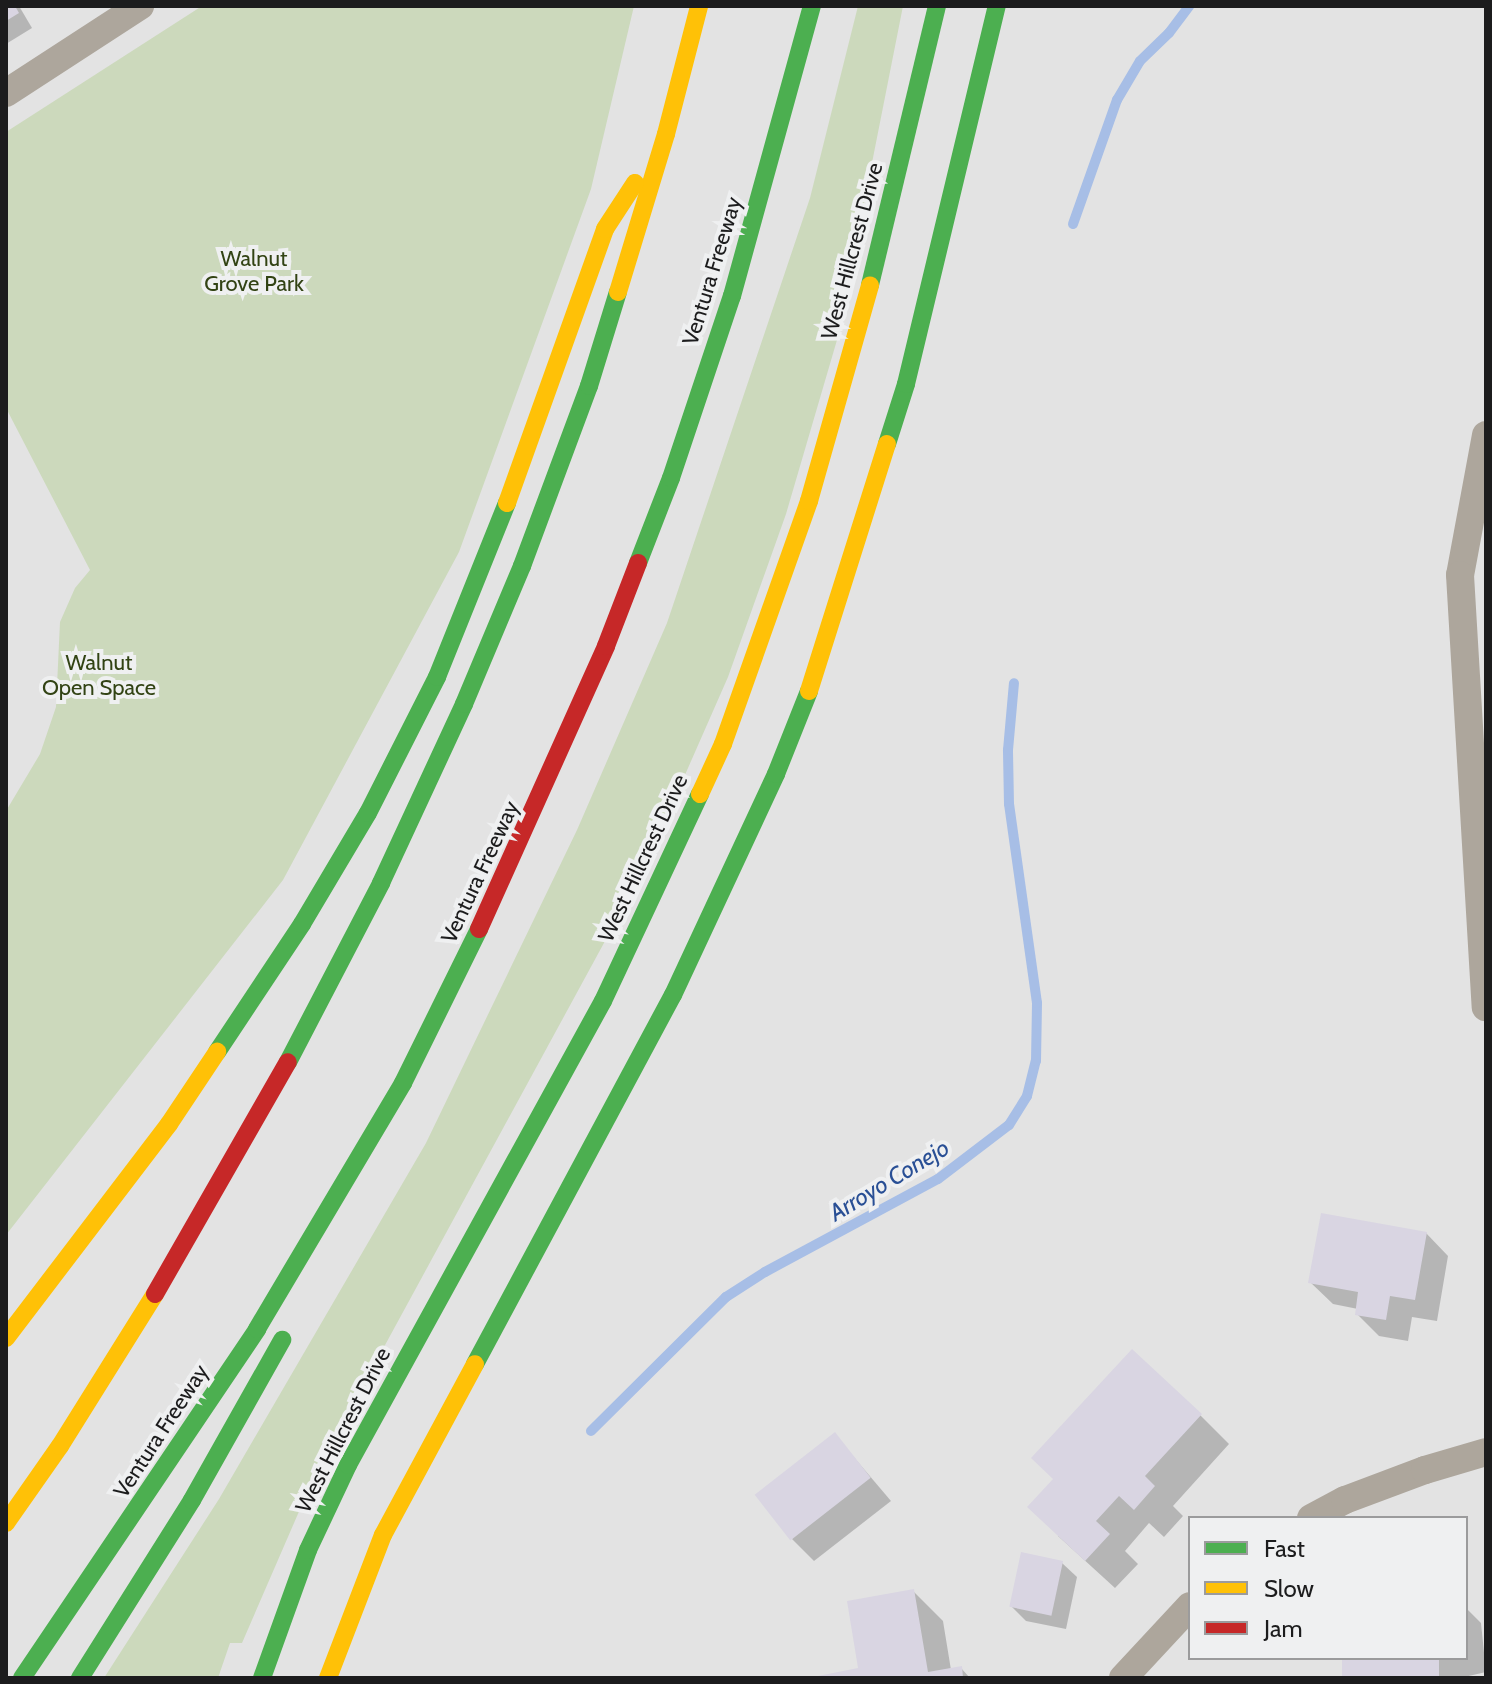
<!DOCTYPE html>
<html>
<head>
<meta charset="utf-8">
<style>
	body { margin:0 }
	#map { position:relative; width:1492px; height:1684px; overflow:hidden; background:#e3e3e3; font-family:Cabin,sans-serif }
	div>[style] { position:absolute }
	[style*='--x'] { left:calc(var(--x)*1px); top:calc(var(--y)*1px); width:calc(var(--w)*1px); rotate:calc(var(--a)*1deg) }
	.green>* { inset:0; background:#ccd9bc }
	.shadow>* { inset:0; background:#0003 }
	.stream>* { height:10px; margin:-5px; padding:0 5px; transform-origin:5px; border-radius:5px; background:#a7bee6 }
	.building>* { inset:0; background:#d9d5e2; transform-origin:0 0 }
	.street>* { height:28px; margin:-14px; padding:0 14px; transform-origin:14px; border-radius:14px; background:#ada69c }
	.fast>* { height:18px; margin:-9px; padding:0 9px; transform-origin:9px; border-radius:9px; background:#4caf50 }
	.slow>* { height:18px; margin:-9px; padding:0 9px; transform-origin:9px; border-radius:9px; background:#ffc107 }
	.jam>* { height:18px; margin:-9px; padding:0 9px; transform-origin:9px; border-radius:9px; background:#c62828 }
	span { translate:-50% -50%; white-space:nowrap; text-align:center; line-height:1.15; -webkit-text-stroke:8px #eff0f1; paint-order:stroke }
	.street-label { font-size:22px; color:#1c1c1d }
	.park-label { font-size:22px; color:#324314 }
	.water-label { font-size:24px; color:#294f95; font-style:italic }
	.frame { position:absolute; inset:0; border:8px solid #1c1c1d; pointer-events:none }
	.legend { position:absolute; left:1188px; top:1516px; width:280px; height:144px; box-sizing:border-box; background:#eff0f1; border:2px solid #9b9b9c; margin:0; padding:10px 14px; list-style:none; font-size:24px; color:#1c1c1d }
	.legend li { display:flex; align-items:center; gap:16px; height:40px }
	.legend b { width:40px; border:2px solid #9b9b9c }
</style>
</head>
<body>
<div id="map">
	<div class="green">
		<div style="clip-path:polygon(202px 6px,634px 6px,591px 189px,459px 552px,283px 880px,6px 1235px,6px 811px,40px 754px,56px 707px,60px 622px,75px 588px,90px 570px,6px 408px,6px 132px)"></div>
		<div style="clip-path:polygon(858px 6px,903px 6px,837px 340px,786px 514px,728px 677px,641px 875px,317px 1470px,242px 1643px,230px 1643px,218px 1678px,104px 1678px,219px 1499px,426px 1143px,577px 830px,667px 623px,810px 198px)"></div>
	</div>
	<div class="shadow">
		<div style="clip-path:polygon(6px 6px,19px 6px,32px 28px,6px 44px)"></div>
		<div style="clip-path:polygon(1426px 1233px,1448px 1256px,1437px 1321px,1412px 1317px,1408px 1341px,1379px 1336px,1357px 1314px,1358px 1309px,1333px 1304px,1310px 1282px)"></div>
		<div style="clip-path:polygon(1200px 1415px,1229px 1444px,1173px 1506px,1183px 1516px,1164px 1537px,1149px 1523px,1125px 1551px,1138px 1564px,1115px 1588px,1058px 1536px)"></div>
		<div style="clip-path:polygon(835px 1435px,891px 1501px,814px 1561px,792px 1539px)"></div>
		<div style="clip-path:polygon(1062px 1563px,1077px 1577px,1066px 1629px,1026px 1621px,1011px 1606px)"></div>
		<div style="clip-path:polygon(914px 1592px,943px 1621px,951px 1670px,961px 1668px,970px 1678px,810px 1678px,860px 1670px)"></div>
		<div style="clip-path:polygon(1466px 1608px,1481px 1623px,1486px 1672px,1460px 1678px,1348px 1678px,1344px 1658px,1466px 1658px)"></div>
	</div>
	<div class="stream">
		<div style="--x:1073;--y:224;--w:132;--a:-70.5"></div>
		<div style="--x:1117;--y:100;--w:45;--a:-59.5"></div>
		<div style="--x:1140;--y:61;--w:40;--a:-44"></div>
		<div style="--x:1169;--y:33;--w:34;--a:-53"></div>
		<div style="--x:591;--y:1431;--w:190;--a:-44.8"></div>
		<div style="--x:726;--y:1297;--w:46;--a:-32.7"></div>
		<div style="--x:765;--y:1272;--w:196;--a:-28.3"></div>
		<div style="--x:938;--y:1179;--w:89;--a:-37.3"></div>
		<div style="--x:1009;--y:1125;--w:34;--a:-58"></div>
		<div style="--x:1027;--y:1096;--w:36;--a:-76"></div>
		<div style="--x:1036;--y:1061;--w:58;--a:-89"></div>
		<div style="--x:1037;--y:1003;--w:201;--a:-98"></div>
		<div style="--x:1009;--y:804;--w:54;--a:-91.1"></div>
		<div style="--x:1008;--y:750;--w:67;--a:-84.9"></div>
	</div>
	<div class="building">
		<div style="clip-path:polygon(6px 6px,15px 6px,19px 13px,6px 21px)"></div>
		<div style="clip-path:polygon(1321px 1213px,1427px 1232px,1415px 1300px,1390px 1296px,1386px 1320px,1355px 1315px,1358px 1292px,1308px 1283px)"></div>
		<div style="clip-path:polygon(1132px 1349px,1202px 1414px,1145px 1476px,1155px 1486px,1134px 1510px,1119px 1496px,1096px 1521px,1110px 1534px,1085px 1561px,1027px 1507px,1053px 1479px,1031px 1458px)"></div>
		<div style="left:835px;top:1432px;width:58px;height:102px;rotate:52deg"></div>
		<div style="left:1021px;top:1552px;width:43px;height:56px;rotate:12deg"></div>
		<div style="clip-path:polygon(914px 1589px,928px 1672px,962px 1666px,963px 1678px,808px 1678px,858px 1668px,847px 1601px)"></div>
		<div style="left:1342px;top:1658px;width:97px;height:20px"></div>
	</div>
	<div class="street">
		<div style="--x:6;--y:93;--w:160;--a:-33"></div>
		<div style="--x:1486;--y:435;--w:142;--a:100.5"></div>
		<div style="--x:1460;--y:575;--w:433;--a:86.6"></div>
		<div style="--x:1311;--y:1518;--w:38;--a:-28"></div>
		<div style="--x:1345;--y:1500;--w:85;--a:-20.6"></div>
		<div style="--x:1425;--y:1470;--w:64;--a:-16.4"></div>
		<div style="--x:1123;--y:1678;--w:98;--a:-47.1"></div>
	</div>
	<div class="fast">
		<div style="--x:870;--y:285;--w:287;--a:-76.5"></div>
		<div style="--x:887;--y:444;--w:63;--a:-72.4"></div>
		<div style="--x:906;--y:384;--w:389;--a:-76.5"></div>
		<div style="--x:638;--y:563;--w:91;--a:-68.8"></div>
		<div style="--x:671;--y:478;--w:192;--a:-71.5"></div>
		<div style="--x:732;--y:296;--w:301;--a:-74.6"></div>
		<div style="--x:217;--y:1052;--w:154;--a:-56.4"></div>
		<div style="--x:302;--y:924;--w:129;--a:-59.3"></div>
		<div style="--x:368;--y:813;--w:153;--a:-63.1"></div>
		<div style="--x:437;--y:677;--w:188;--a:-68.1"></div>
		<div style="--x:288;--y:1062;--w:202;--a:-62.5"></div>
		<div style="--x:381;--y:883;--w:197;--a:-65.1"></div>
		<div style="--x:464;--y:704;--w:150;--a:-67.2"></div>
		<div style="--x:522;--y:566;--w:192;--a:-69.6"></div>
		<div style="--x:589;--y:386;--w:98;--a:-72.9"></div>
		<div style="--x:475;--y:1364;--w:419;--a:-61.8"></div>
		<div style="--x:673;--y:995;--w:244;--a:-65"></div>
		<div style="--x:776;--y:774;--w:89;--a:-68.3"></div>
		<div style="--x:22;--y:1678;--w:421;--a:-56"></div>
		<div style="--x:257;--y:1329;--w:286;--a:-59.3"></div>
		<div style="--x:403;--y:1083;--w:172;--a:-63.7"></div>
		<div style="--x:80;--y:1678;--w:210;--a:-57.8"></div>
		<div style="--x:192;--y:1500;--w:184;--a:-60.6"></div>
		<div style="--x:262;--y:1678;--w:136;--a:-70.2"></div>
		<div style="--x:308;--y:1550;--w:94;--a:-64.8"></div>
		<div style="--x:348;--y:1465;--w:529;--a:-61.21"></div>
		<div style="--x:603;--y:1001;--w:229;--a:-64.9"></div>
	</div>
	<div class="slow">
		<div style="--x:618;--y:292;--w:165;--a:-73.1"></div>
		<div style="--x:666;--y:134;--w:132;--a:-75.5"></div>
		<div style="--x:507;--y:503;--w:291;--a:-70.3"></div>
		<div style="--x:605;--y:229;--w:55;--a:-56.9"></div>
		<div style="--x:809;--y:691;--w:259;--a:-72.5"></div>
		<div style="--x:700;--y:794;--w:55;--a:-65.3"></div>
		<div style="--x:723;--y:744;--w:258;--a:-70.5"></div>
		<div style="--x:809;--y:501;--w:224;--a:-74.2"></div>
		<div style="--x:6;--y:1338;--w:269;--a:-52.7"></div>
		<div style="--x:169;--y:1124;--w:87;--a:-56.3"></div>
		<div style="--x:6;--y:1523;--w:94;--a:-55"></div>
		<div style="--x:60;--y:1446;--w:179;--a:-58"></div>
		<div style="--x:328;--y:1678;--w:153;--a:-69"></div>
		<div style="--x:383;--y:1535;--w:194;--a:-61.7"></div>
	</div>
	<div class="jam">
		<div style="--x:479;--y:929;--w:310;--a:-65.8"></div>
		<div style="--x:606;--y:646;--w:89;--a:-68.9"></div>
		<div style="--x:155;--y:1294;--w:267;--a:-60.2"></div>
	</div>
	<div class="street-label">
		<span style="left:852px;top:251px;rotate:-75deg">West Hillcrest Drive</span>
		<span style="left:712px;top:271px;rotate:-73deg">Ventura Freeway</span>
		<span style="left:643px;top:858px;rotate:-65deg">West Hillcrest Drive</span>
		<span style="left:480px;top:872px;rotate:-65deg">Ventura Freeway</span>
		<span style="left:343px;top:1430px;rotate:-63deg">West Hillcrest Drive</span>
		<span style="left:161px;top:1431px;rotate:-57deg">Ventura Freeway</span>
	</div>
	<div class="park-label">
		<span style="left:254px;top:271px">Walnut<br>Grove Park</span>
		<span style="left:99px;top:675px">Walnut<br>Open Space</span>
	</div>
	<div class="water-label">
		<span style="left:889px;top:1180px;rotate:-31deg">Arroyo Conejo</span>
	</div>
	<div class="frame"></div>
	<ul class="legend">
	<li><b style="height:10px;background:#4caf50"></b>Fast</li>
	<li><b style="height:10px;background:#ffc107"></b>Slow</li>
	<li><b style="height:10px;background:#c62828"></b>Jam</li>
	</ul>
</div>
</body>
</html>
